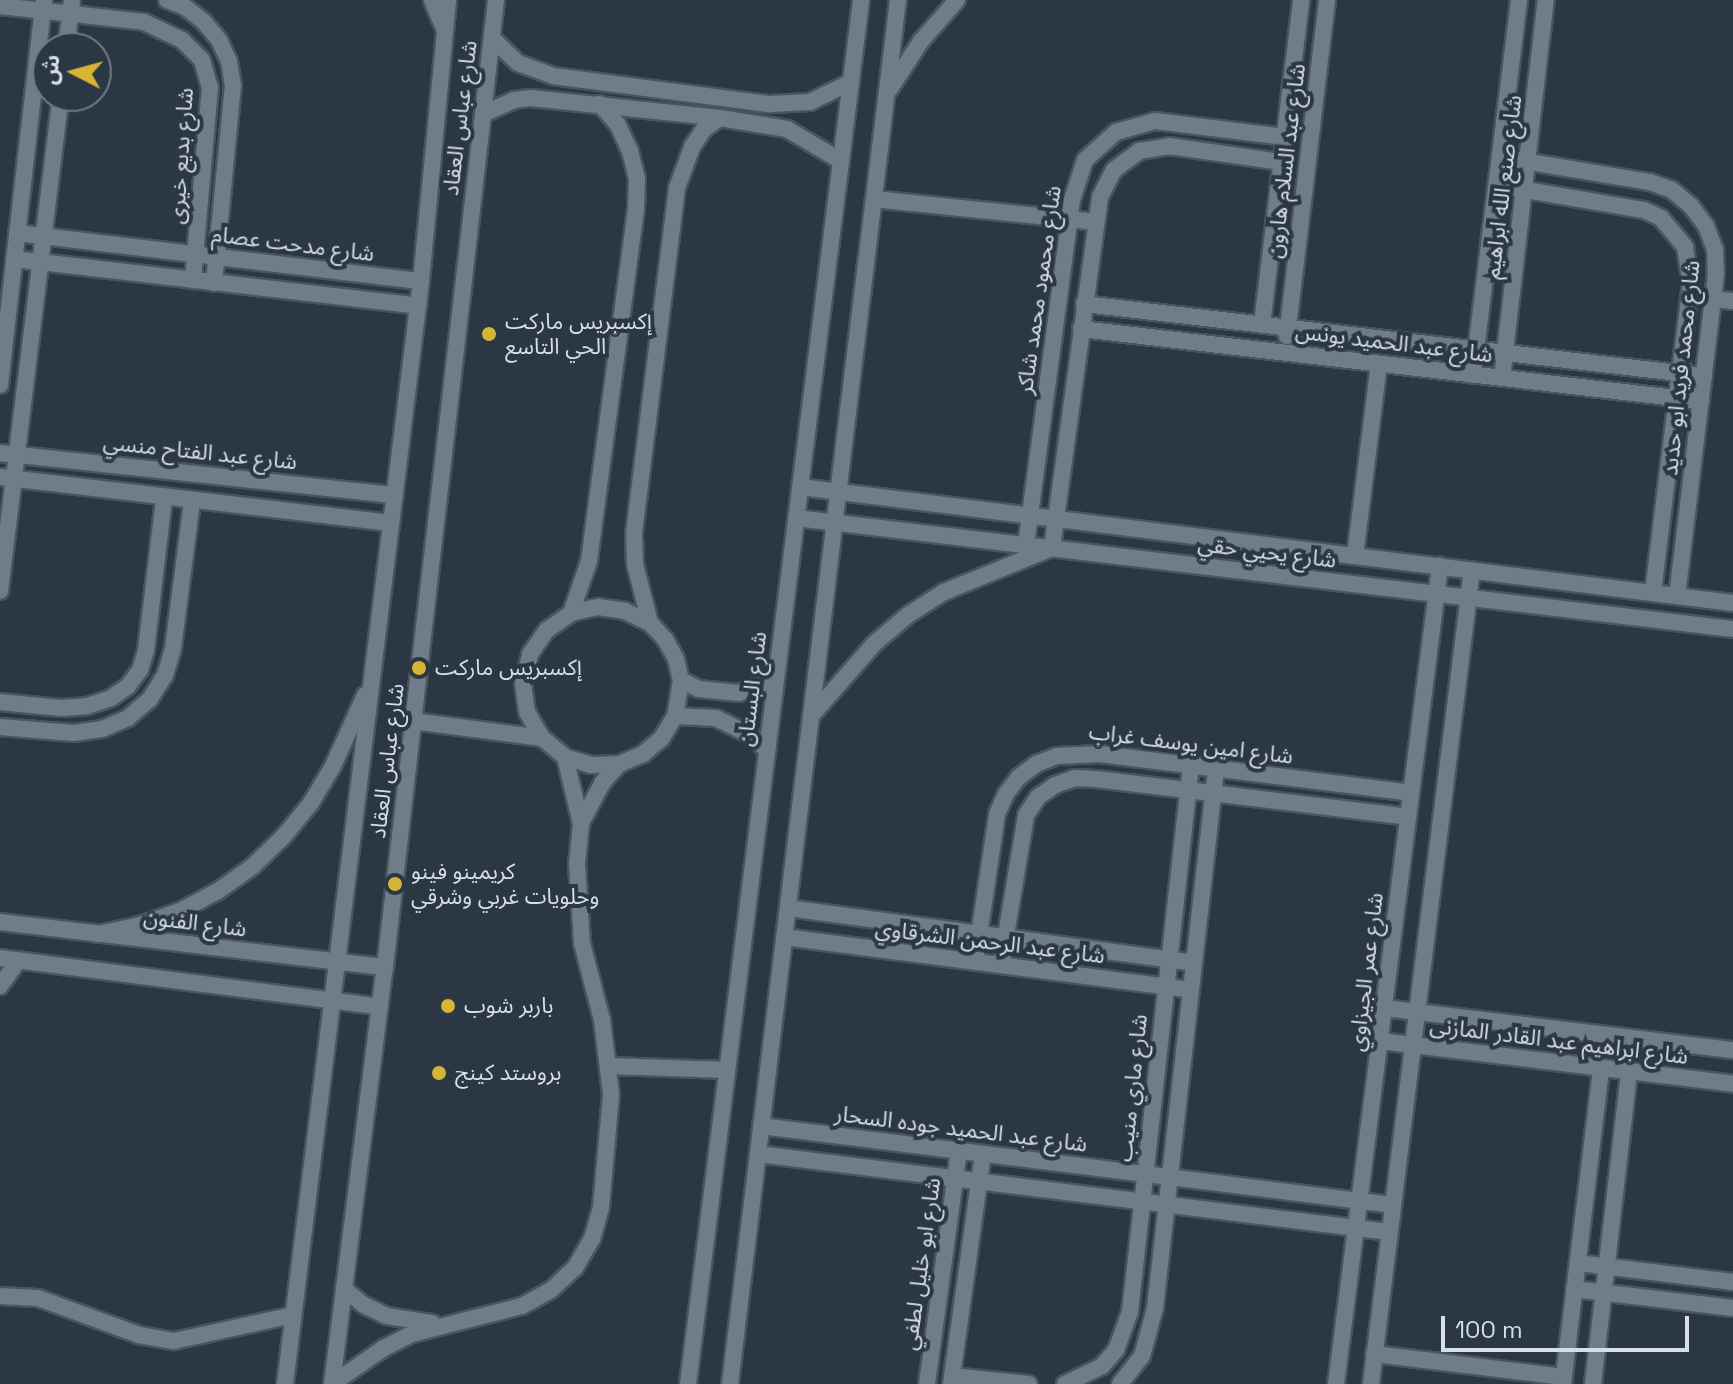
<!DOCTYPE html>
<html>
<head>
<meta charset="utf-8">
<style>
	body { margin:0 }
	#map { position:relative; width:1733px; height:1384px; overflow:hidden; background:#2b3744; font-family:"Space Grotesk","Noto Sans Arabic",sans-serif }
	div>[style] { position:absolute }
	[style*='--x'] { left:calc(var(--x)*1px); top:calc(var(--y)*1px); width:calc(var(--w)*1px); rotate:calc(var(--a)*1deg) }
	.roads { filter:drop-shadow(2px 0 #4a545f) drop-shadow(-2px 0 #4a545f) drop-shadow(0 2px #4a545f) drop-shadow(0 -2px #4a545f) }
	.minor>* { height:16px; margin:-8px; padding:0 8px; transform-origin:8px; border-radius:8px; background:#6f7d8b }
	.dots>* { width:22px; height:22px; translate:-50% -50%; box-sizing:border-box; border:4px solid #2b3744; border-radius:50% }
	span { translate:-50% -50%; white-space:nowrap; text-align:center; line-height:1.15; -webkit-text-stroke:8px #2b3744; paint-order:stroke }
	.street-label { font-size:22px; color:#d6dee6 }
	.poi-label { font-size:22px; color:#d6dee6 }
	.left { translate:0 -50%; text-align:left }
	.north { position:absolute; left:32px; top:32px; width:80px; height:80px; box-sizing:border-box; background:#2b3744; border:2px solid #6f7a85; border-radius:50%; rotate:276deg; font-size:22px; font-weight:700; line-height:32px; text-align:center; color:#d6dee6 }
	.north::after { content:''; display:block; margin:auto; width:28px; height:36px; background:#d8b434; clip-path:polygon(50% 0,100% 100%,50% 72%,0 100%) }
	.scale { position:absolute; left:1441px; top:1316px; width:248px; height:36px; box-sizing:border-box; border:4px solid #d6dee6; border-top:0; padding-left:10px; font-size:24px; line-height:28px; white-space:nowrap; color:#d6dee6; -webkit-text-stroke:6px #2b3744; paint-order:stroke }
</style>
</head>
<body>
<div id="map">
	<div class="roads">
		<div class="minor">
			<div style="--x:167;--y:0;--w:19;--a:21"></div>
			<div style="--x:185;--y:7;--w:24;--a:38"></div>
			<div style="--x:204;--y:22;--w:23;--a:50"></div>
			<div style="--x:219;--y:40;--w:23;--a:65"></div>
			<div style="--x:229;--y:61;--w:24;--a:81"></div>
			<div style="--x:233;--y:85;--w:199;--a:95.5"></div>
			<div style="--x:432;--y:0;--w:30;--a:67"></div>
			<div style="--x:0;--y:6;--w:145;--a:6.3"></div>
			<div style="--x:144;--y:22;--w:42;--a:25.3"></div>
			<div style="--x:182;--y:40;--w:28;--a:45"></div>
			<div style="--x:202;--y:60;--w:29;--a:74"></div>
			<div style="--x:210;--y:88;--w:193;--a:95.1"></div>
			<div style="--x:492;--y:38;--w:36;--a:44"></div>
			<div style="--x:518;--y:63;--w:37;--a:20"></div>
			<div style="--x:553;--y:76;--w:219;--a:7.4"></div>
			<div style="--x:770;--y:104;--w:40;--a:-2.9"></div>
			<div style="--x:810;--y:102;--w:46;--a:-26"></div>
			<div style="--x:66;--y:48;--w:48;--a:-82.9"></div>
			<div style="--x:890;--y:89;--w:57;--a:-57.1"></div>
			<div style="--x:921;--y:41;--w:55;--a:-48.7"></div>
			<div style="--x:483;--y:114;--w:34;--a:-24"></div>
			<div style="--x:514;--y:100;--w:17;--a:-7"></div>
			<div style="--x:531;--y:98;--w:190;--a:6"></div>
			<div style="--x:720;--y:118;--w:68;--a:9.3"></div>
			<div style="--x:787;--y:129;--w:63;--a:30.7"></div>
			<div style="--x:1500;--y:157;--w:152;--a:9.5"></div>
			<div style="--x:1650;--y:182;--w:23;--a:20"></div>
			<div style="--x:1672;--y:190;--w:25;--a:40"></div>
			<div style="--x:1691;--y:206;--w:25;--a:53"></div>
			<div style="--x:1706;--y:226;--w:26;--a:69"></div>
			<div style="--x:1715;--y:250;--w:24;--a:88"></div>
			<div style="--x:1716;--y:274;--w:324;--a:96.9"></div>
			<div style="--x:1497;--y:185;--w:149;--a:9.7"></div>
			<div style="--x:1644;--y:210;--w:19;--a:25"></div>
			<div style="--x:1661;--y:218;--w:38;--a:50"></div>
			<div style="--x:1685;--y:247;--w:36;--a:81"></div>
			<div style="--x:1691;--y:283;--w:312;--a:97"></div>
			<div style="--x:874;--y:199;--w:223;--a:5.9"></div>
			<div style="--x:17;--y:233;--w:407;--a:6.8"></div>
			<div style="--x:14;--y:259;--w:407;--a:6.6"></div>
			<div style="--x:1713;--y:299;--w:20;--a:6"></div>
			<div style="--x:1084;--y:304;--w:624;--a:6.62"></div>
			<div style="--x:1262;--y:324;--w:326;--a:-83.1"></div>
			<div style="--x:1081;--y:329;--w:624;--a:6.62"></div>
			<div style="--x:1287;--y:336;--w:338;--a:-83.2"></div>
			<div style="--x:1473;--y:375;--w:378;--a:-83"></div>
			<div style="--x:1502;--y:378;--w:381;--a:-83.4"></div>
			<div style="--x:0;--y:385;--w:388;--a:-83.5"></div>
			<div style="--x:0;--y:453;--w:397;--a:6.1"></div>
			<div style="--x:0;--y:477;--w:394;--a:6.7"></div>
			<div style="--x:800;--y:487;--w:940;--a:7.09"></div>
			<div style="--x:796;--y:518;--w:944;--a:6.76"></div>
			<div style="--x:1026;--y:545;--w:348;--a:-82.4"></div>
			<div style="--x:1072;--y:200;--w:42;--a:-72"></div>
			<div style="--x:1085;--y:160;--w:42;--a:-42.1"></div>
			<div style="--x:1116;--y:132;--w:41;--a:-15.8"></div>
			<div style="--x:1155;--y:121;--w:131;--a:7"></div>
			<div style="--x:1355;--y:556;--w:193;--a:-82.9"></div>
			<div style="--x:0;--y:591;--w:499;--a:-83"></div>
			<div style="--x:571;--y:613;--w:28;--a:-13"></div>
			<div style="--x:598;--y:607;--w:27;--a:8"></div>
			<div style="--x:625;--y:611;--w:28;--a:26"></div>
			<div style="--x:650;--y:623;--w:22;--a:47"></div>
			<div style="--x:665;--y:639;--w:23;--a:61"></div>
			<div style="--x:676;--y:659;--w:22;--a:77"></div>
			<div style="--x:681;--y:680;--w:36;--a:99"></div>
			<div style="--x:675;--y:716;--w:26;--a:121"></div>
			<div style="--x:662;--y:738;--w:25;--a:140"></div>
			<div style="--x:643;--y:754;--w:26;--a:157"></div>
			<div style="--x:619;--y:764;--w:28;--a:178"></div>
			<div style="--x:591;--y:765;--w:27;--a:-163"></div>
			<div style="--x:565;--y:757;--w:30;--a:-140"></div>
			<div style="--x:542;--y:738;--w:30;--a:-120"></div>
			<div style="--x:527;--y:712;--w:29;--a:-98"></div>
			<div style="--x:523;--y:683;--w:30;--a:-76"></div>
			<div style="--x:530;--y:654;--w:29;--a:-55"></div>
			<div style="--x:547;--y:630;--w:29;--a:-35"></div>
			<div style="--x:571;--y:613;--w:55;--a:-70.9"></div>
			<div style="--x:589;--y:561;--w:356;--a:-82.4"></div>
			<div style="--x:636;--y:208;--w:29;--a:-88"></div>
			<div style="--x:637;--y:179;--w:29;--a:-104"></div>
			<div style="--x:630;--y:151;--w:29;--a:-115"></div>
			<div style="--x:618;--y:125;--w:28;--a:-131"></div>
			<div style="--x:650;--y:623;--w:61;--a:-104.3"></div>
			<div style="--x:635;--y:564;--w:31;--a:-92"></div>
			<div style="--x:634;--y:533;--w:348;--a:-82.9"></div>
			<div style="--x:677;--y:188;--w:44;--a:-69.9"></div>
			<div style="--x:692;--y:147;--w:22;--a:-56"></div>
			<div style="--x:704;--y:129;--w:19;--a:-35"></div>
			<div style="--x:681;--y:680;--w:20;--a:27"></div>
			<div style="--x:699;--y:689;--w:40;--a:5.7"></div>
			<div style="--x:739;--y:693;--w:40;--a:-22"></div>
			<div style="--x:0;--y:702;--w:61;--a:5.6"></div>
			<div style="--x:61;--y:708;--w:26;--a:-4"></div>
			<div style="--x:87;--y:706;--w:25;--a:-18"></div>
			<div style="--x:111;--y:698;--w:21;--a:-35"></div>
			<div style="--x:128;--y:686;--w:20;--a:-53"></div>
			<div style="--x:140;--y:670;--w:21;--a:-73"></div>
			<div style="--x:146;--y:650;--w:153;--a:-83.2"></div>
			<div style="--x:675;--y:716;--w:41;--a:2.8"></div>
			<div style="--x:716;--y:718;--w:40;--a:26.6"></div>
			<div style="--x:752;--y:736;--w:21;--a:43"></div>
			<div style="--x:811;--y:716;--w:97;--a:-48.8"></div>
			<div style="--x:875;--y:643;--w:43;--a:-40.3"></div>
			<div style="--x:908;--y:615;--w:43;--a:-32.6"></div>
			<div style="--x:944;--y:592;--w:117;--a:-22.2"></div>
			<div style="--x:1052;--y:548;--w:354;--a:-82.2"></div>
			<div style="--x:1100;--y:197;--w:30;--a:-63"></div>
			<div style="--x:1114;--y:170;--w:31;--a:-37"></div>
			<div style="--x:1139;--y:151;--w:30;--a:-9"></div>
			<div style="--x:1169;--y:146;--w:114;--a:8.1"></div>
			<div style="--x:413;--y:721;--w:130;--a:7.5"></div>
			<div style="--x:0;--y:727;--w:74;--a:4.6"></div>
			<div style="--x:74;--y:733;--w:28;--a:-8"></div>
			<div style="--x:102;--y:729;--w:28;--a:-23"></div>
			<div style="--x:128;--y:718;--w:29;--a:-41"></div>
			<div style="--x:150;--y:699;--w:28;--a:-58"></div>
			<div style="--x:165;--y:675;--w:28;--a:-73"></div>
			<div style="--x:173;--y:648;--w:148;--a:-82.6"></div>
			<div style="--x:581;--y:823;--w:47;--a:-61.8"></div>
			<div style="--x:603;--y:782;--w:24;--a:-48"></div>
			<div style="--x:788;--y:908;--w:409;--a:7.7"></div>
			<div style="--x:0;--y:922;--w:388;--a:6.7"></div>
			<div style="--x:98;--y:934;--w:43;--a:-12.1"></div>
			<div style="--x:140;--y:925;--w:42;--a:-19.3"></div>
			<div style="--x:180;--y:911;--w:43;--a:-27.8"></div>
			<div style="--x:218;--y:891;--w:43;--a:-35.5"></div>
			<div style="--x:253;--y:866;--w:43;--a:-44.1"></div>
			<div style="--x:284;--y:836;--w:43;--a:-50.7"></div>
			<div style="--x:311;--y:803;--w:43;--a:-59.3"></div>
			<div style="--x:333;--y:766;--w:78;--a:-65.7"></div>
			<div style="--x:784;--y:937;--w:409;--a:7.4"></div>
			<div style="--x:0;--y:958;--w:383;--a:7.3"></div>
			<div style="--x:975;--y:962;--w:150;--a:-81.5"></div>
			<div style="--x:997;--y:814;--w:22;--a:-66"></div>
			<div style="--x:1006;--y:794;--w:21;--a:-53"></div>
			<div style="--x:1019;--y:777;--w:21;--a:-37"></div>
			<div style="--x:1036;--y:764;--w:22;--a:-21"></div>
			<div style="--x:1057;--y:756;--w:43;--a:-2.7"></div>
			<div style="--x:1100;--y:754;--w:313;--a:7.1"></div>
			<div style="--x:1001;--y:965;--w:152;--a:-80.5"></div>
			<div style="--x:1026;--y:815;--w:22;--a:-56"></div>
			<div style="--x:1038;--y:797;--w:21;--a:-35"></div>
			<div style="--x:1055;--y:785;--w:21;--a:-19"></div>
			<div style="--x:1075;--y:778;--w:21;--a:3"></div>
			<div style="--x:1096;--y:779;--w:314;--a:6.9"></div>
			<div style="--x:0;--y:986;--w:31;--a:-54"></div>
			<div style="--x:1384;--y:1008;--w:352;--a:6.9"></div>
			<div style="--x:1380;--y:1041;--w:356;--a:6.9"></div>
			<div style="--x:609;--y:1066;--w:118;--a:1.9"></div>
			<div style="--x:761;--y:1126;--w:637;--a:7.13"></div>
			<div style="--x:758;--y:1154;--w:636;--a:7.05"></div>
			<div style="--x:1578;--y:1263;--w:156;--a:7"></div>
			<div style="--x:344;--y:1289;--w:26;--a:39"></div>
			<div style="--x:364;--y:1305;--w:25;--a:26"></div>
			<div style="--x:387;--y:1316;--w:46;--a:8.8"></div>
			<div style="--x:1574;--y:1289;--w:160;--a:6.8"></div>
			<div style="--x:0;--y:1296;--w:38;--a:3"></div>
			<div style="--x:38;--y:1298;--w:108;--a:20.1"></div>
			<div style="--x:139;--y:1335;--w:36;--a:10"></div>
			<div style="--x:174;--y:1341;--w:122;--a:-12.3"></div>
			<div style="--x:1374;--y:1354;--w:190;--a:6.9"></div>
			<div style="--x:952;--y:1376;--w:77;--a:5.9"></div>
			<div style="--x:285;--y:1384;--w:1111;--a:-82.97"></div>
			<div style="--x:421;--y:281;--w:282;--a:-84.5"></div>
			<div style="--x:332;--y:1384;--w:420;--a:-82.8"></div>
			<div style="--x:385;--y:967;--w:973;--a:-83.45"></div>
			<div style="--x:332;--y:1384;--w:63;--a:-34.7"></div>
			<div style="--x:384;--y:1348;--w:31;--a:-27"></div>
			<div style="--x:412;--y:1334;--w:114;--a:-14.3"></div>
			<div style="--x:522;--y:1306;--w:33;--a:-29"></div>
			<div style="--x:551;--y:1290;--w:33;--a:-43"></div>
			<div style="--x:575;--y:1268;--w:34;--a:-60"></div>
			<div style="--x:592;--y:1239;--w:33;--a:-74"></div>
			<div style="--x:601;--y:1207;--w:113;--a:-84.9"></div>
			<div style="--x:611;--y:1094;--w:75;--a:-96.9"></div>
			<div style="--x:602;--y:1020;--w:80;--a:-104.6"></div>
			<div style="--x:582;--y:943;--w:79;--a:-93.6"></div>
			<div style="--x:577;--y:864;--w:40;--a:-84.3"></div>
			<div style="--x:581;--y:824;--w:69;--a:-103.4"></div>
			<div style="--x:688;--y:1384;--w:1395;--a:-82.87"></div>
			<div style="--x:730;--y:1384;--w:1394;--a:-83.08"></div>
			<div style="--x:927;--y:1384;--w:235;--a:-82.2"></div>
			<div style="--x:951;--y:1384;--w:232;--a:-82.1"></div>
			<div style="--x:1065;--y:1384;--w:41;--a:-25.9"></div>
			<div style="--x:1102;--y:1366;--w:21;--a:-49"></div>
			<div style="--x:1116;--y:1350;--w:40;--a:-69.8"></div>
			<div style="--x:1130;--y:1312;--w:549;--a:-83.63"></div>
			<div style="--x:1120;--y:1384;--w:36;--a:-52"></div>
			<div style="--x:1142;--y:1356;--w:50;--a:-74.8"></div>
			<div style="--x:1155;--y:1308;--w:542;--a:-83.54"></div>
			<div style="--x:1336;--y:1384;--w:825;--a:-82.75"></div>
			<div style="--x:1371;--y:1384;--w:820;--a:-82.93"></div>
			<div style="--x:1563;--y:1384;--w:318;--a:-83.1"></div>
			<div style="--x:1593;--y:1384;--w:314;--a:-83.4"></div>
		</div>
	</div>
	<div class="dots">
		<div style="left:489px;top:334px;background:#d8b434"></div>
		<div style="left:419px;top:668px;background:#d8b434"></div>
		<div style="left:395px;top:884px;background:#d8b434"></div>
		<div style="left:448px;top:1006px;background:#d8b434"></div>
		<div style="left:439px;top:1073px;background:#d8b434"></div>
	</div>
	<div class="street-label">
		<span style="left:460px;top:118px;rotate:-83deg">شارع عباس العقاد</span>
		<span style="left:181px;top:156px;rotate:-86deg">شارع بديع خيرى</span>
		<span style="left:1286px;top:161px;rotate:-83deg">شارع عبد السلام هارون</span>
		<span style="left:1503px;top:187px;rotate:-83deg">شارع صنع الله ابراهيم</span>
		<span style="left:293px;top:244px;rotate:7deg">شارع مدحت عصام</span>
		<span style="left:1039px;top:290px;rotate:-82deg">شارع محمود محمد شاكر</span>
		<span style="left:1394px;top:343px;rotate:7deg">شارع عبد الحميد يونس</span>
		<span style="left:1681px;top:368px;rotate:-84deg">شارع محمد فريد ابو حديد</span>
		<span style="left:200px;top:452px;rotate:6deg">شارع عبد الفتاح منسي</span>
		<span style="left:1267px;top:552px;rotate:7deg">شارع يحيي حقي</span>
		<span style="left:752px;top:689px;rotate:-83deg">شارع البستان</span>
		<span style="left:1191px;top:744px;rotate:7deg">شارع امين يوسف غراب</span>
		<span style="left:387px;top:761px;rotate:-83deg">شارع عباس العقاد</span>
		<span style="left:195px;top:923px;rotate:7deg">شارع الفنون</span>
		<span style="left:990px;top:942px;rotate:7deg">شارع عبد الرحمن الشرقاوي</span>
		<span style="left:1366px;top:972px;rotate:-83deg">شارع عمر الجيزاوي</span>
		<span style="left:1559px;top:1041px;rotate:7deg">شارع ابراهيم عبد القادر المازنى</span>
		<span style="left:1132px;top:1088px;rotate:-84deg">شارع ماري منيب</span>
		<span style="left:961px;top:1129px;rotate:7deg">شارع عبد الحميد جوده السحار</span>
		<span style="left:921px;top:1264px;rotate:-82deg">شارع ابو خليل لطفي</span>
	</div>
	<div class="poi-label">
		<span class="left" style="left:505px;top:334px">إكسبريس ماركت<br>الحي التاسع</span>
		<span class="left" style="left:435px;top:668px">إكسبريس ماركت</span>
		<span class="left" style="left:411px;top:884px">كريمينو فينو<br>وحلويات غربي وشرقي</span>
		<span class="left" style="left:464px;top:1006px">باربر شوب</span>
		<span class="left" style="left:455px;top:1073px">بروستد كينج</span>
	</div>
	<div class="north">ش</div>
	<div class="scale">100 m</div>
</div>
</body>
</html>
